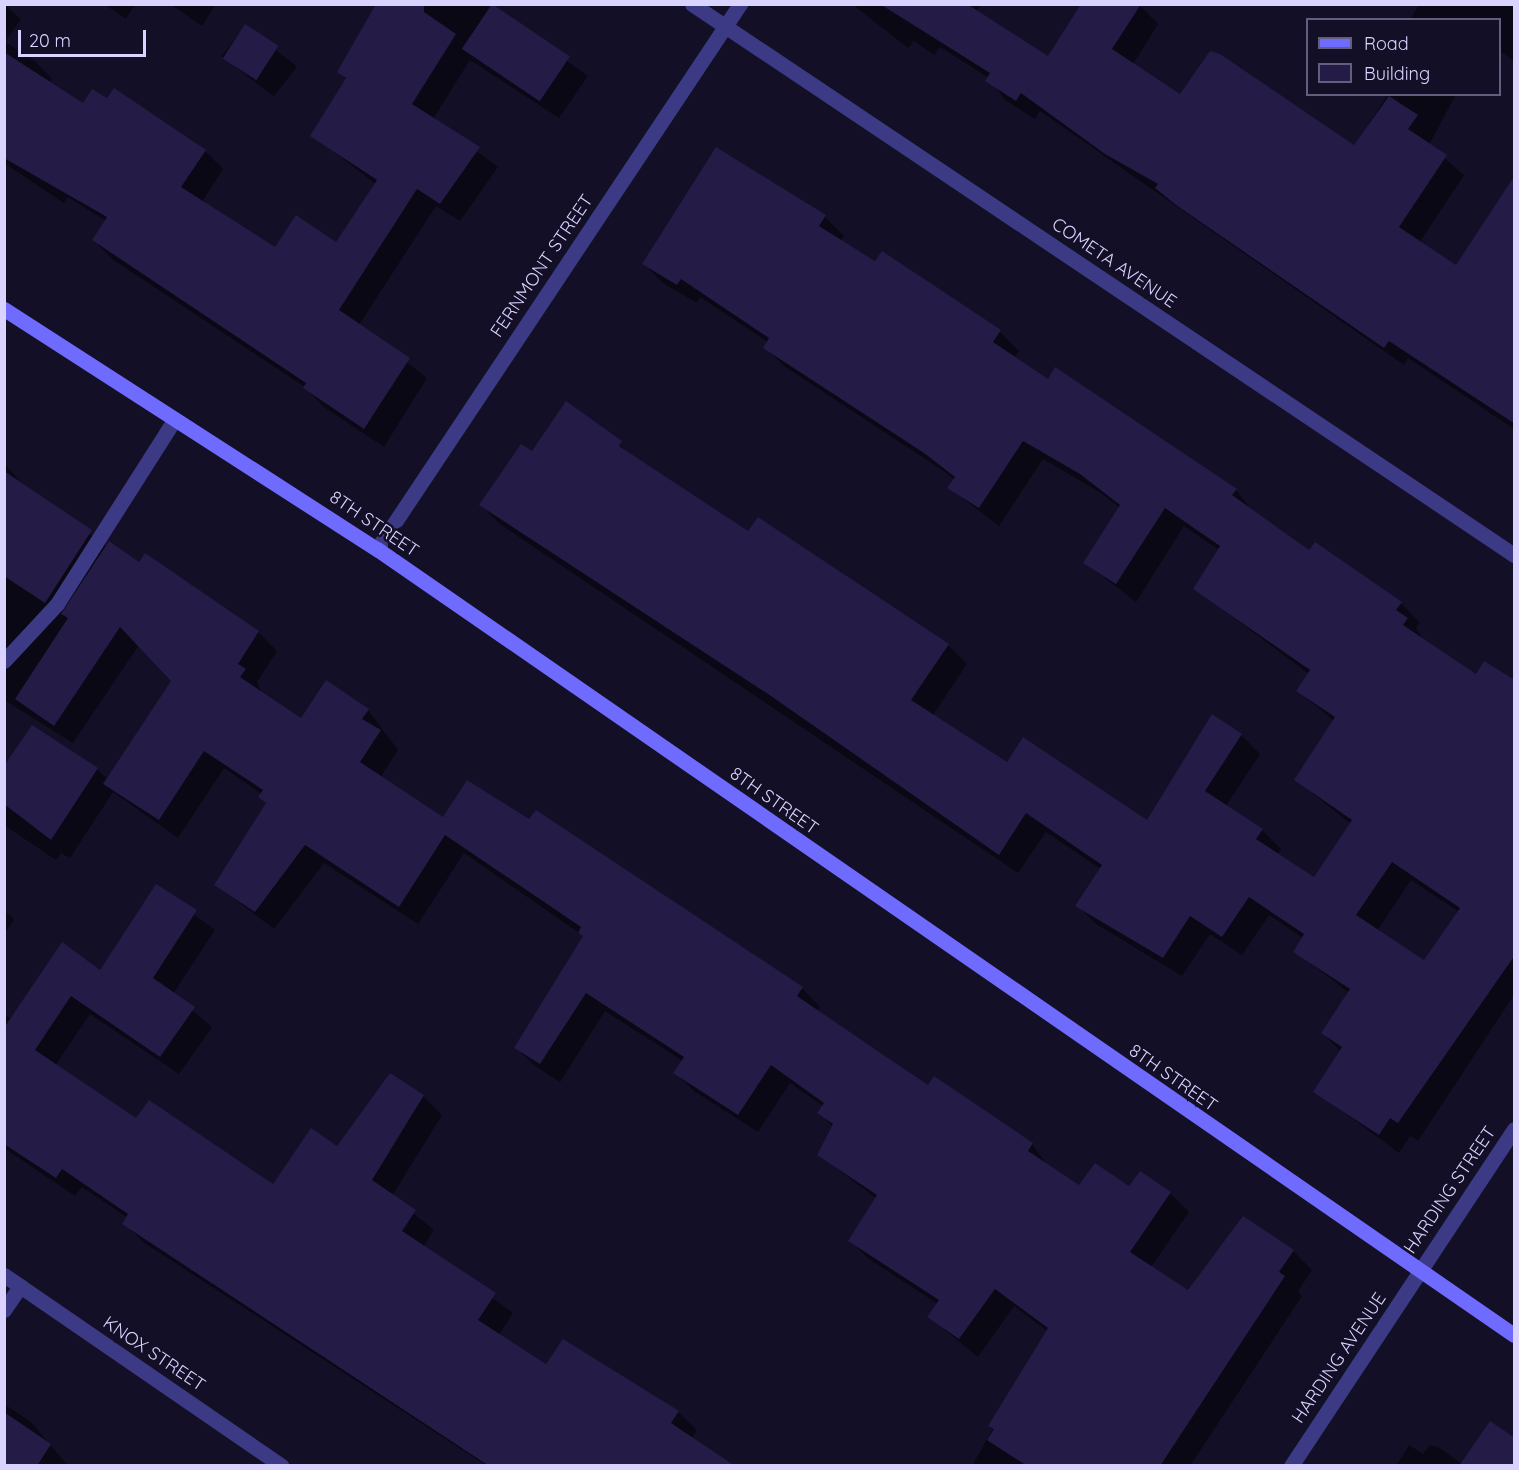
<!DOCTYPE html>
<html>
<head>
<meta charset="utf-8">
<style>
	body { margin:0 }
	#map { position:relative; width:1519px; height:1470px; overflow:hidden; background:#130f26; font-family:Quicksand,sans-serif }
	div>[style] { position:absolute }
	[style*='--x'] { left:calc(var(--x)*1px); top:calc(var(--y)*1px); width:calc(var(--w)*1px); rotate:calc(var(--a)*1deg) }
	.shadow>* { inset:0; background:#0007; transform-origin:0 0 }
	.building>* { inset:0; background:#241b47; transform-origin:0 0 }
	.lane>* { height:15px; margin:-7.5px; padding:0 7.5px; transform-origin:7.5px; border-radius:7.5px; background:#3d3a85 }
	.street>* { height:15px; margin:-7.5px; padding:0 7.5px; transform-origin:7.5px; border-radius:7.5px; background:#3d3a85 }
	.secondary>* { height:15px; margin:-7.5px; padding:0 7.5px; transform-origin:7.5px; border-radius:7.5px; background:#6f6bff }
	span { translate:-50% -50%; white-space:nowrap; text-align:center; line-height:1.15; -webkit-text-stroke:5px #130f26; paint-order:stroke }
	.street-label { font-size:18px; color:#d9d4ff }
	.frame { position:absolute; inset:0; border:6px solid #d9d4ff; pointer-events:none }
	.legend { position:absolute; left:1306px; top:18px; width:195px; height:78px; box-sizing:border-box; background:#130f26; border:2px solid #625e7d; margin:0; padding:8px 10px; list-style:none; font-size:18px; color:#d9d4ff }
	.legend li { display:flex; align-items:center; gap:12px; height:30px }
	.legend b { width:30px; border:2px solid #625e7d }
	.scale { position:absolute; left:18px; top:30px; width:128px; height:27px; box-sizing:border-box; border:3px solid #d9d4ff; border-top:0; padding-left:8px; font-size:18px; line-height:21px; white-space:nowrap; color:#d9d4ff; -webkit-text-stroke:4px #130f26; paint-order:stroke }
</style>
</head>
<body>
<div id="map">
	<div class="shadow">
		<div style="clip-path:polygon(4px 4px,21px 19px,5px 42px,34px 60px,52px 79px,49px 83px,83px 105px,205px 151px,223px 169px,202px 202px,275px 249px,337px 244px,376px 184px,312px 135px,347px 80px,339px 72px,378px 4px,489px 4px,588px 76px,559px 118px,470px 60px,433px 119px,498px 167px,460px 221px,436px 206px,359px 325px,427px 378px,384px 447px,324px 407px,305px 387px,112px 259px,94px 240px,106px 221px,68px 197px,64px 203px,4px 163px)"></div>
		<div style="clip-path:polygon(104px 4px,135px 4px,126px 19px)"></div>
		<div style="clip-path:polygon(170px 4px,216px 4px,202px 26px)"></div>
		<div style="clip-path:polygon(852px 4px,981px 4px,976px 12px,1048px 58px,1140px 6px,1158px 24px,1133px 64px,1181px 96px,1354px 147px,1388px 94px,1456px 94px,1429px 145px,1464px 175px,1420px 242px,1457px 267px,1514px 177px,1514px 429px,1408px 358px,1404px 365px,1040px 111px,1035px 119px,1005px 100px,989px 78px,940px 47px,934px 55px,914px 41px,908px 48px)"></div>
		<div style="clip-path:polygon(1419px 4px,1514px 4px,1514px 61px,1500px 51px,1500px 20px,1410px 20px)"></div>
		<div style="left:245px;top:26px;width:66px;height:38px;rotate:38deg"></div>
		<div style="clip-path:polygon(evenodd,825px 217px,844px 236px,841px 241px,1000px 332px,1019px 351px,1014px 358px,1048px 381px,1236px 490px,1253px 512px,1310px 552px,1401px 603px,1420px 623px,1416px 628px,1424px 641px,1476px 676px,1485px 662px,1514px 679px,1514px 995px,1418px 1141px,1410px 1136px,1399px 1153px,1315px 1091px,1341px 1052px,1323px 1033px,1349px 993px,1295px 951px,1303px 938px,1269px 915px,1242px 955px,1210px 934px,1182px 976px,1096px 924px,1077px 905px,1101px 869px,1046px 832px,1018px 873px,500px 524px,481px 505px,532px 453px,566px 403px,641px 462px,748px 534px,948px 645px,967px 664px,933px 715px,1007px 764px,1147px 822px,1241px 735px,1260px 754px,1226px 806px,1262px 830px,1281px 849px,1278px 854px,1314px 880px,1351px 824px,1296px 780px,1334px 721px,1298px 691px,1309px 674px,1194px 588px,1219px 550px,1184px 526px,1136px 602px,1085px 563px,1120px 508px,1101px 493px,1043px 459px,999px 526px,949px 488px,955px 480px,945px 472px,784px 366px,765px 347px,768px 342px,700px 297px,697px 303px,663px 283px,644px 264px,825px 217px,1411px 880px,1459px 912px,1424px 962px,1377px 931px,1411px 880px)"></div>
		<div style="clip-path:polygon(4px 463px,24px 486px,107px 547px,140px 564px,145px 555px,258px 632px,277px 651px,257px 682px,261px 692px,301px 720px,368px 710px,398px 750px,380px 778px,444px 819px,802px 988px,820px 1007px,817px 1011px,929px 1087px,1032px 1144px,1048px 1166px,1080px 1187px,1170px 1193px,1189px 1212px,1151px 1267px,1189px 1292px,1293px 1251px,1312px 1270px,1298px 1291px,1302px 1296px,1190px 1466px,972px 1466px,1047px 1331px,1014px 1306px,978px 1357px,929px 1317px,938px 1304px,869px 1259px,850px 1241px,877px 1199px,819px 1155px,833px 1127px,819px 1113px,823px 1106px,790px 1083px,758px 1132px,694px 1091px,675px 1073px,683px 1061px,605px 1011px,560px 1082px,535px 1066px,516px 1048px,585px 937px,464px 853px,418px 924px,324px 863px,274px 929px,216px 885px,267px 804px,262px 794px,224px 768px,178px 838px,113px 792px,70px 858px,61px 853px,56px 860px,4px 825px,4px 768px,97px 769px,108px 780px,173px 681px,139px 645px,73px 743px,4px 700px)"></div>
		<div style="clip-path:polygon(156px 886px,215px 930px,173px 994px,212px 1027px,179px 1074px,90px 1014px,55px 1066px,137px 1120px,274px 1186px,423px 1096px,442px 1115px,392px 1196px,434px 1230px,423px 1247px,513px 1313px,499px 1335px,546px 1366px,678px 1412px,697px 1430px,691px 1439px,732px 1466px,487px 1466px,143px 1242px,124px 1223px,128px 1218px,82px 1187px,75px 1196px,4px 1148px,4px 1014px,12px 1019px,101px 972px)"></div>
		<div style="clip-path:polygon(4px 910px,14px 920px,4px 934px)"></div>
		<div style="clip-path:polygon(4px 1404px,31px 1422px,68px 1466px,4px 1466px)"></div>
		<div style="clip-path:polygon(1409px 1445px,1423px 1454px,1430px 1445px,1438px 1447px,1462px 1464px,1514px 1466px,1396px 1466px)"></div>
	</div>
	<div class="building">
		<div style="clip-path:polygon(376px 4px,424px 4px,424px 12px,456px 34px,412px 104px,480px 147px,440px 204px,417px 189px,339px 310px,410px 358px,364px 429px,303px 388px,306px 383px,92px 240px,107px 217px,4px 158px,4px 52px,83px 103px,92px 89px,107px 98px,114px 88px,206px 150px,181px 187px,275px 247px,296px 215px,336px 242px,377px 180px,310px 136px,346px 78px,337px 72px)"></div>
		<div style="left:492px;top:4px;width:94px;height:54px;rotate:34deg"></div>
		<div style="clip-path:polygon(880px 4px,967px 4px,1048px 56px,1081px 4px,1141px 4px,1112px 49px,1180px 94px,1210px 51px,1220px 54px,1354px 145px,1389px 96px,1418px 115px,1408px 129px,1447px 155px,1399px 227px,1456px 265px,1515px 175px,1515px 424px,1389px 341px,1384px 348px,1176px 205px,1155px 188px,1158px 184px,1105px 154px,1021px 93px,1016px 101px,985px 81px,990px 73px)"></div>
		<div style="left:245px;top:24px;width:40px;height:41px;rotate:33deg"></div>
		<div style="clip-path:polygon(evenodd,716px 147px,826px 215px,819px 226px,875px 261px,882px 251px,1001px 330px,993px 342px,1048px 379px,1055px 367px,1237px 489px,1232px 495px,1309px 550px,1315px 542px,1347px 564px,1402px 602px,1396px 610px,1408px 618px,1403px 625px,1476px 674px,1484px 661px,1515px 680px,1515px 955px,1398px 1123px,1390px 1118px,1379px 1135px,1313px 1092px,1342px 1047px,1321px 1033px,1350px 989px,1293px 952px,1304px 934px,1249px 897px,1222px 937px,1190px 916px,1163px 958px,1075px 906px,1102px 865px,1026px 813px,999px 855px,771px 696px,479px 505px,521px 444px,532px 451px,566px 401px,622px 441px,619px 446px,748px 531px,758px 517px,949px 644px,911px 700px,1007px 762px,1023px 737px,1147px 820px,1212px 714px,1242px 734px,1205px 791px,1263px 829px,1256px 839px,1314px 877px,1352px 820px,1294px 780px,1335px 717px,1296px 691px,1310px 670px,1193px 589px,1220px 546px,1165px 508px,1116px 584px,1083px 563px,1120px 505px,1080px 474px,1023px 441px,979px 508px,947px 488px,955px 477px,924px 453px,763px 348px,769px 338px,681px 279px,677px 285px,642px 264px,716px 147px,1392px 862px,1460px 908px,1424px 960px,1356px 915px,1392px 862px)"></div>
		<div style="clip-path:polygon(4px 471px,92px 530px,45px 603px,4px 576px)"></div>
		<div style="clip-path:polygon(109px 541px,139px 562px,145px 553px,259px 631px,238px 664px,246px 669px,240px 677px,301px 718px,326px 680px,369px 709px,362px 719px,381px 730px,360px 762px,443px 817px,467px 780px,529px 819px,536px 810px,803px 987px,797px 996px,882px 1054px,928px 1085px,934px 1076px,1033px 1143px,1028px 1151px,1079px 1185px,1095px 1163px,1129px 1186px,1140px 1171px,1171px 1192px,1130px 1252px,1188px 1290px,1243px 1216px,1294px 1250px,1279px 1272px,1285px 1276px,1160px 1466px,1027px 1466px,987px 1440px,994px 1429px,988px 1426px,1048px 1328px,995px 1289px,959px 1339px,927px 1317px,939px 1300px,848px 1241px,877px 1195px,817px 1155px,833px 1124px,817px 1113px,824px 1103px,771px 1065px,738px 1115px,673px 1073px,684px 1057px,586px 993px,540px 1064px,514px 1048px,583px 936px,578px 933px,581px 927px,445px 835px,399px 907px,305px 845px,255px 912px,214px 885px,266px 803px,258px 797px,263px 790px,204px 751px,159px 820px,103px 784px,171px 681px,120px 627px,54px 726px,15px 699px,68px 618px,61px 614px)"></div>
		<div style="clip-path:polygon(32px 725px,98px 768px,51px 840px,4px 804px,4px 766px)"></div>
		<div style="clip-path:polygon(156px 884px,197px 910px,153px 978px,195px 1007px,160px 1057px,71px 996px,35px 1050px,136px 1118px,149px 1100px,273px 1184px,311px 1128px,337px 1146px,390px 1073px,424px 1095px,372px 1180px,416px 1210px,402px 1231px,496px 1293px,478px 1320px,546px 1364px,563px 1339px,679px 1411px,671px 1423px,735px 1466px,489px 1466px,122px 1224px,128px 1214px,62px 1169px,56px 1178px,4px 1144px,4px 1028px,62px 942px,100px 970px)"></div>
		<div style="clip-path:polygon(4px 1412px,51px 1444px,37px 1466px,4px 1466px)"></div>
		<div style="clip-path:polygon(1490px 1421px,1515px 1438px,1515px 1466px,1459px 1466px)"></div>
	</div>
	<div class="lane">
		<div style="--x:4;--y:661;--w:78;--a:-47.1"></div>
		<div style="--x:57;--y:604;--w:219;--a:-57.5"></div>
		<div style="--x:4;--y:1310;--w:29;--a:-56"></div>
	</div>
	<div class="street">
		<div style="--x:692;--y:4;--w:990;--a:33.83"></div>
		<div style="--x:377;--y:549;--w:655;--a:-56.33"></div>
		<div style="--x:4;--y:1275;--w:337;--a:34.5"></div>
		<div style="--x:1291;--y:1466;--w:404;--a:-56.5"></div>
	</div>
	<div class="secondary">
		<div style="--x:4;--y:309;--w:444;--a:32.8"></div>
		<div style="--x:377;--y:549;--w:1382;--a:34.66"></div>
	</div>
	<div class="street-label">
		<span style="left:1114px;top:263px;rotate:34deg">COMETA AVENUE</span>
		<span style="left:542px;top:266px;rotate:-56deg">FERNMONT STREET</span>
		<span style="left:374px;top:524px;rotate:34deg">8TH STREET</span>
		<span style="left:774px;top:801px;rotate:35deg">8TH STREET</span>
		<span style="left:1173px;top:1078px;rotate:35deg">8TH STREET</span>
		<span style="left:1450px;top:1190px;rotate:-56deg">HARDING STREET</span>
		<span style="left:154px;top:1354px;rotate:34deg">KNOX STREET</span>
		<span style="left:1339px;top:1358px;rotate:-56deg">HARDING AVENUE</span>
	</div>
	<div class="frame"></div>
	<ul class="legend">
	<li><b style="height:8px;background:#6f6bff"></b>Road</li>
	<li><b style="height:16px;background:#241b47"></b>Building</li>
	</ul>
	<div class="scale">20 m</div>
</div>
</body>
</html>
